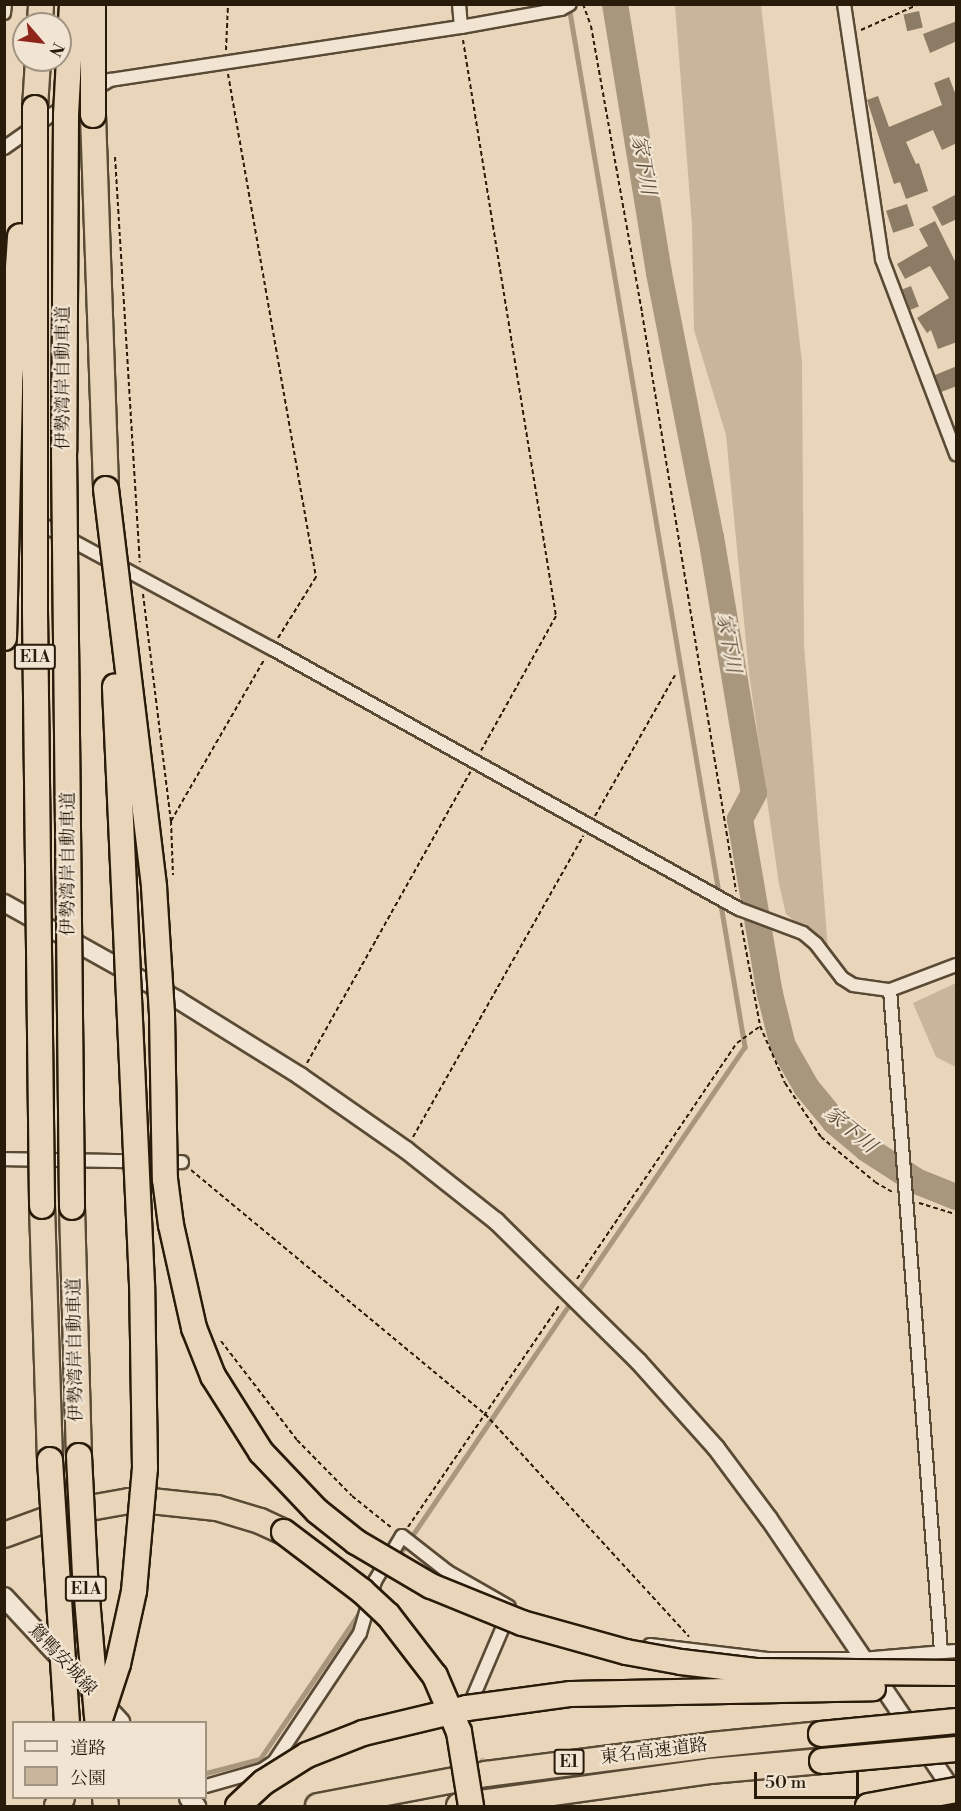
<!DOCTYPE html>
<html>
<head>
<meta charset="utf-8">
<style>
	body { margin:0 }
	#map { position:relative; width:961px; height:1811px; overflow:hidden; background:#e9d5b9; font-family:"Libre Bodoni","Noto Serif JP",serif }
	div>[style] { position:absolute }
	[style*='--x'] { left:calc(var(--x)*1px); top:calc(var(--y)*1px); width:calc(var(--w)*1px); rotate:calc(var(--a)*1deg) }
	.green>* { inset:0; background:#c8b59b }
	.stream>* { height:4.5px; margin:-2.25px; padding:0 2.25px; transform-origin:2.25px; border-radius:2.25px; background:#a8967d }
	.river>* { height:26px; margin:-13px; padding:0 13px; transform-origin:13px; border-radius:13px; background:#a8967d }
	.building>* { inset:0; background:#8d7c65; transform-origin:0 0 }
	.minor-tunnel>* { height:12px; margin-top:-6px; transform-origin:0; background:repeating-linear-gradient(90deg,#c3b096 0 12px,transparent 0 18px) }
	.path>* { height:2px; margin-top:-1px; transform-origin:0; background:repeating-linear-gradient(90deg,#291b09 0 4.5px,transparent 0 7.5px) }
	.roads { filter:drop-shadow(2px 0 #594a35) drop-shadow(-2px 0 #594a35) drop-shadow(0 2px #594a35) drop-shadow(0 -2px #594a35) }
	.minor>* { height:12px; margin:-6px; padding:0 6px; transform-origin:6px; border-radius:6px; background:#f1e4d2 }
	.tertiary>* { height:16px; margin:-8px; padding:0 8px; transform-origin:8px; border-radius:8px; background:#f1e4d2 }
	.secondary>* { height:18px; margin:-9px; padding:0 9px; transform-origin:9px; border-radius:9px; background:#f1e4d2 }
	.motorway>* { height:24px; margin:-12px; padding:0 12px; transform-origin:12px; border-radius:12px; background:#e9d5b9 }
	.bridges { filter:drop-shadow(2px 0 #291b09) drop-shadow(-2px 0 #291b09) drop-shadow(0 2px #291b09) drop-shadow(0 -2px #291b09) }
	.motorway-bridge>* { height:24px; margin:-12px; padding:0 12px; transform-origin:12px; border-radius:12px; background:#e9d5b9 }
	span { translate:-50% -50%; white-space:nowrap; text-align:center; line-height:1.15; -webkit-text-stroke:4.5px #f1e4d2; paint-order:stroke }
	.shield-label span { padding:2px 4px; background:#f1e4d2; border:2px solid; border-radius:4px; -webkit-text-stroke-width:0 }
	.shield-label { font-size:16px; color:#291b09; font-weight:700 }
	.street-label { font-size:18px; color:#291b09 }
	.water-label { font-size:20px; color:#5c4c37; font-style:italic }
	.frame { position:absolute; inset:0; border:6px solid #291b09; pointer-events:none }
	.legend { position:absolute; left:12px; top:1721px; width:195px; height:78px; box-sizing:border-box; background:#f1e4d2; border:2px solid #a19482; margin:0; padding:8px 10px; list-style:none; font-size:18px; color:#291b09 }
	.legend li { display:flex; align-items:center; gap:12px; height:30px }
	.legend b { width:30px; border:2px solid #a19482 }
	.north { position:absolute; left:12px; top:12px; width:60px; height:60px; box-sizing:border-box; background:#f1e4d2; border:2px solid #a19482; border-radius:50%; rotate:118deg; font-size:16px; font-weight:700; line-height:24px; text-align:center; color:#291b09 }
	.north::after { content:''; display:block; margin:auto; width:21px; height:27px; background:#8f2418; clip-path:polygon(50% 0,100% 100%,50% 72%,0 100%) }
	.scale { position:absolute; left:754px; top:1772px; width:105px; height:27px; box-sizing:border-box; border:3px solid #291b09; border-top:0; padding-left:8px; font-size:18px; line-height:21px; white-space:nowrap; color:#291b09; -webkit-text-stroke:4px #f1e4d2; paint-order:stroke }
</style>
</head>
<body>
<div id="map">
	<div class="green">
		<div style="clip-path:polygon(675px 5px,761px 5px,802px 362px,804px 645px,828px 949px,786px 914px,779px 884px,749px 673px,726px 435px,694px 330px,692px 225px)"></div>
		<div style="clip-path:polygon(956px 983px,956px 1067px,936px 1057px,913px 1003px)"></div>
	</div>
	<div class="stream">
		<div style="--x:569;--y:6;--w:1056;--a:80.4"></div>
		<div style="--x:745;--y:1047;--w:300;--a:124.3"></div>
		<div style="--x:397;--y:1558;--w:310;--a:-55.8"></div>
		<div style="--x:206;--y:1773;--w:56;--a:-14.5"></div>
		<div style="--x:260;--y:1759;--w:181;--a:-55.8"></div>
	</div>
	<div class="river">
		<div style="--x:615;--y:4;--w:273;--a:80.7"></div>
		<div style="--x:659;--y:273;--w:269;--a:78.9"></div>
		<div style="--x:711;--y:537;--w:260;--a:80.5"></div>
		<div style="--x:754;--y:793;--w:30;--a:118"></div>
		<div style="--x:740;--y:819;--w:178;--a:80.3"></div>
		<div style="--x:770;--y:994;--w:54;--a:76"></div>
		<div style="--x:783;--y:1046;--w:48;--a:60.3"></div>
		<div style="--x:807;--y:1088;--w:44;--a:50.5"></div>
		<div style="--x:835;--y:1122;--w:42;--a:40.2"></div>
		<div style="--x:867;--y:1149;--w:59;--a:33.1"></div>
		<div style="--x:916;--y:1181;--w:43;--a:21.8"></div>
	</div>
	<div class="building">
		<div style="left:919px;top:11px;width:17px;height:16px;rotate:77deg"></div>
		<div style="clip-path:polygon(957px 21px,957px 41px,930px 53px,923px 34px)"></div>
		<div style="clip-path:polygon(949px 77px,957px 98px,957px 143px,942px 150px,933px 130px,906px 142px,916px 164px,919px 163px,928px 191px,906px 199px,900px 182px,894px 184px,867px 100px,878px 96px,889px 127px,942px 105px,934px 83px)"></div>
		<div style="clip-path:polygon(957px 194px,957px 219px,942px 226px,932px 207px)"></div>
		<div style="left:907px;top:204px;width:23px;height:22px;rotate:72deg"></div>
		<div style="clip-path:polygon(935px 221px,957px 265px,957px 342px,938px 349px,931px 330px,927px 333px,917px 318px,949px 298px,930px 266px,905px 279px,897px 264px,928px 246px,919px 229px)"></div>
		<div style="left:911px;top:286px;width:22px;height:9px;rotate:69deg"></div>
		<div style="clip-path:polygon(957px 366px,957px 386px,941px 392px,935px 375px)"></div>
	</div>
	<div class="minor-tunnel">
		<div style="--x:466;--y:1748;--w:69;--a:47.3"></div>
	</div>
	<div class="path">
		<div style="--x:583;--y:4;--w:23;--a:70"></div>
		<div style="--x:591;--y:26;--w:291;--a:79.9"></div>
		<div style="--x:642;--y:313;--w:586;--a:80.76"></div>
		<div style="--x:861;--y:30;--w:64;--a:-24.1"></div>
		<div style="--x:463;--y:40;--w:583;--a:80.83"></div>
		<div style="--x:556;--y:616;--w:154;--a:119.1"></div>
		<div style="--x:226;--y:50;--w:46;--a:-87.5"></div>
		<div style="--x:228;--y:74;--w:511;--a:80.08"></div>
		<div style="--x:316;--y:577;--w:72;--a:121.9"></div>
		<div style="--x:115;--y:157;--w:406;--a:86.5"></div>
		<div style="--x:143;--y:594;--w:229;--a:83"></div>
		<div style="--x:171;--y:821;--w:54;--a:87.9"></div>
		<div style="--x:595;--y:816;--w:162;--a:-60.4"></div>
		<div style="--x:171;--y:821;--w:186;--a:-60"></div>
		<div style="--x:741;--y:923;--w:105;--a:79.5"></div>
		<div style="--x:760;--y:1026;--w:62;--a:66.3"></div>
		<div style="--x:785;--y:1083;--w:65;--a:56.3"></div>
		<div style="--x:821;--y:1137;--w:70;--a:39.8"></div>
		<div style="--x:875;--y:1182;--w:20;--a:30"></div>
		<div style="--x:307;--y:1063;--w:334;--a:-60.7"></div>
		<div style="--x:413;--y:1137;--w:346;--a:-60.5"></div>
		<div style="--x:191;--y:1170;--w:382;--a:39.7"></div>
		<div style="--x:485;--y:1414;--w:302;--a:47.5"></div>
		<div style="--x:919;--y:1203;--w:39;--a:17"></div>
		<div style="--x:577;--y:1279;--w:285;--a:-55.9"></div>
		<div style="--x:737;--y:1043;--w:29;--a:-36"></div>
		<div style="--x:221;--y:1341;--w:125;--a:52.5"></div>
		<div style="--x:297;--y:1440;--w:78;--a:45.5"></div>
		<div style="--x:352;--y:1496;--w:51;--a:38.7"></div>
		<div style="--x:408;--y:1527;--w:268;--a:-55.7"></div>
	</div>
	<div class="roads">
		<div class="minor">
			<div style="--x:459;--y:4;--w:23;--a:85"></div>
			<div style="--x:844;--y:4;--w:258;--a:81.5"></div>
			<div style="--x:882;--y:259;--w:209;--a:69.2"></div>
			<div style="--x:4;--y:13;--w:9;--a:-84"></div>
			<div style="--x:4;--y:148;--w:57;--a:-35.1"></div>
			<div style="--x:51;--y:115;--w:69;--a:-30.7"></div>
			<div style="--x:110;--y:80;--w:355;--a:-8.6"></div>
			<div style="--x:461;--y:27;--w:102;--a:-10.2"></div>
			<div style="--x:561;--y:9;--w:10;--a:-29"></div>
			<div style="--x:6;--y:505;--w:301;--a:28.4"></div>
			<div style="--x:271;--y:648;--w:536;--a:29.15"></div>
			<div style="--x:739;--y:909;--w:68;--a:20.6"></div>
			<div style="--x:803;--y:933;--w:17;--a:40"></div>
			<div style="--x:816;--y:944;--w:43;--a:52.6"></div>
			<div style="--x:842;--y:978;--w:13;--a:32"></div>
			<div style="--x:853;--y:985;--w:37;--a:8"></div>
			<div style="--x:890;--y:990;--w:71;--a:-20.7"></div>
			<div style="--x:890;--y:990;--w:664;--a:85.59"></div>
			<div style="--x:4;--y:1159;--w:178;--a:1"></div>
			<div style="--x:650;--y:1645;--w:118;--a:6.8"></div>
			<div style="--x:767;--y:1659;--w:95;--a:0"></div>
			<div style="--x:862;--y:1659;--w:94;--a:-4.9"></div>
			<div style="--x:468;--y:1709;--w:102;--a:-66.9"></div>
			<div style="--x:206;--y:1786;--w:58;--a:-15.9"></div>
			<div style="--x:262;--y:1770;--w:14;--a:-34"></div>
			<div style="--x:274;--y:1762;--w:155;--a:-56.3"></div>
			<div style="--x:360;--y:1633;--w:54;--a:-73.9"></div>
			<div style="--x:375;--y:1581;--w:52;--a:-59"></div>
			<div style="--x:402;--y:1536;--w:58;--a:38"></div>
			<div style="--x:448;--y:1572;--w:70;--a:29.8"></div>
		</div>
		<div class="tertiary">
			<div style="--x:4;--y:903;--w:199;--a:29.1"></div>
			<div style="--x:178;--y:1000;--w:144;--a:31.9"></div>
			<div style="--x:300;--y:1076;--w:129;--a:34.9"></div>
			<div style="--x:406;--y:1150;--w:115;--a:38.3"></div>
			<div style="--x:496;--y:1221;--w:199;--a:44.6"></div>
			<div style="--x:638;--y:1361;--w:117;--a:48.1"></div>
			<div style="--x:716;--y:1448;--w:89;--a:53.3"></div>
			<div style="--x:769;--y:1519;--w:333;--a:55.9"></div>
		</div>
		<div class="secondary">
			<div style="--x:4;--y:1597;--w:171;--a:47.1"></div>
			<div style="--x:189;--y:1798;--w:11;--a:49"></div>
		</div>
		<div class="motorway">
			<div style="--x:40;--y:24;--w:20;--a:-87"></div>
			<div style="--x:35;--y:108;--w:48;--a:-86.4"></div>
			<div style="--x:93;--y:115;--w:374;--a:88"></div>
			<div style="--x:42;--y:1206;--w:254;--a:88.2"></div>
			<div style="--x:72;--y:1207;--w:249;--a:88.4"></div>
			<div style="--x:4;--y:1535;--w:67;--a:-20.1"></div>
			<div style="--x:67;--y:1512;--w:63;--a:-10.1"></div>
			<div style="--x:129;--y:1501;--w:22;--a:0"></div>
			<div style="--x:151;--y:1501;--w:66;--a:6.1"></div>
			<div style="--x:217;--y:1508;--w:45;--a:16.8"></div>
			<div style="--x:260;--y:1521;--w:26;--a:25"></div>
			<div style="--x:105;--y:1798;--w:8;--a:83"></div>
			<div style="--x:57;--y:1806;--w:9;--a:-58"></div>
			<div style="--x:318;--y:1806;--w:171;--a:-10.8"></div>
			<div style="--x:486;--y:1774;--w:227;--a:-7.3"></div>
			<div style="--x:711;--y:1745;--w:111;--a:-5.7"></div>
			<div style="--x:459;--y:1806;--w:253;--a:-7.9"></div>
			<div style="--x:710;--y:1771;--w:112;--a:-5.1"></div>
		</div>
	</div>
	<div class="bridges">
		<div class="motorway-bridge">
			<div style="--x:72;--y:4;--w:111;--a:93.1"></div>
			<div style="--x:66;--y:115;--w:337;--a:90.3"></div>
			<div style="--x:64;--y:452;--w:755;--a:89.39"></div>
			<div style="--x:35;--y:108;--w:504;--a:90"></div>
			<div style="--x:35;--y:612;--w:594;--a:89.32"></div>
			<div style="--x:93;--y:115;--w:111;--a:-90"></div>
			<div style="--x:106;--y:489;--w:401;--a:83.1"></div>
			<div style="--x:154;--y:887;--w:127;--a:86.4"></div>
			<div style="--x:162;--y:1014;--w:165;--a:89"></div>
			<div style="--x:165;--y:1179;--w:46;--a:82.6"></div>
			<div style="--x:171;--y:1225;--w:106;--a:77.4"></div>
			<div style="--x:194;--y:1328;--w:52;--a:68.4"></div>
			<div style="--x:213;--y:1376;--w:90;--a:57.7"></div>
			<div style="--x:261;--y:1452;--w:81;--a:46.5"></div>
			<div style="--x:317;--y:1511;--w:50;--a:38.5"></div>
			<div style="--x:356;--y:1542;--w:87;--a:30.4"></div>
			<div style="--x:431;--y:1586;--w:98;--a:22.1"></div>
			<div style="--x:522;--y:1623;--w:108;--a:15.6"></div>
			<div style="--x:626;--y:1652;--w:56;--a:10.3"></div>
			<div style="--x:681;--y:1662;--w:77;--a:6.8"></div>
			<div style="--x:757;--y:1671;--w:199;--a:0.6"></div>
			<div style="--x:4;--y:638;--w:254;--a:-88.6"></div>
			<div style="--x:10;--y:384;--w:148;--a:-86.1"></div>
			<div style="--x:79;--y:1456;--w:118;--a:87.1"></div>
			<div style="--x:85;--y:1574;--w:144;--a:85.2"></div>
			<div style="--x:50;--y:1460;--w:263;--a:86.3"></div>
			<div style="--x:284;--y:1532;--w:98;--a:37.1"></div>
			<div style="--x:362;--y:1591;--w:35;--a:43"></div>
			<div style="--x:388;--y:1615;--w:77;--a:52.4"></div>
			<div style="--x:435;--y:1676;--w:61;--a:66.8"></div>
			<div style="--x:459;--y:1732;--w:75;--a:80.8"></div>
			<div style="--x:99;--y:1722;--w:61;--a:-71.9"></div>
			<div style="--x:118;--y:1664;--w:75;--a:-77.6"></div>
			<div style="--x:134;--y:1591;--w:123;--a:-84.9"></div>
			<div style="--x:145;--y:1468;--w:183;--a:-90.9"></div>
			<div style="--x:142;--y:1285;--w:599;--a:-92.59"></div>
			<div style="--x:821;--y:1734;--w:136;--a:-5.5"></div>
			<div style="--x:822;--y:1761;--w:135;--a:-5.1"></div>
			<div style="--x:238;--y:1806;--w:35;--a:-43"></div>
			<div style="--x:264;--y:1782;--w:51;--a:-32.1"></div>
			<div style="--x:307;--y:1755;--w:60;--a:-21.4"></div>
			<div style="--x:363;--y:1733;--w:107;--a:-13.5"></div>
			<div style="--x:467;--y:1708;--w:105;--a:-7.7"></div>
			<div style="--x:571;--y:1694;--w:302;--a:-1.1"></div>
			<div style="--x:868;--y:1806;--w:89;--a:-10.3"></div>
		</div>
	</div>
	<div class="shield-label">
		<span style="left:35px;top:657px">E1A</span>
		<span style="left:86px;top:1589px">E1A</span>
		<span style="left:569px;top:1762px">E1</span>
	</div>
	<div class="street-label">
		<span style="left:64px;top:378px;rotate:-90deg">伊勢湾岸自動車道</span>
		<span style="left:69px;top:864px;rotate:-90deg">伊勢湾岸自動車道</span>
		<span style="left:76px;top:1350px;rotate:-91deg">伊勢湾岸自動車道</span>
		<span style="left:62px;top:1660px;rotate:47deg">鴛鴨安城線</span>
		<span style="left:654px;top:1752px;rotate:-7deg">東名高速道路</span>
	</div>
	<div class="water-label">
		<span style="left:643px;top:165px;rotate:80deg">家下川</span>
		<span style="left:728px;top:643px;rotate:80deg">家下川</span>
		<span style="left:850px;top:1130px;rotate:40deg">家下川</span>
	</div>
	<div class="frame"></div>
	<ul class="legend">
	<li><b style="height:8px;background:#f1e4d2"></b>道路</li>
	<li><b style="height:16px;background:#c8b59b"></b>公園</li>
	</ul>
	<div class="north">N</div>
	<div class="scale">50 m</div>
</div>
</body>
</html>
